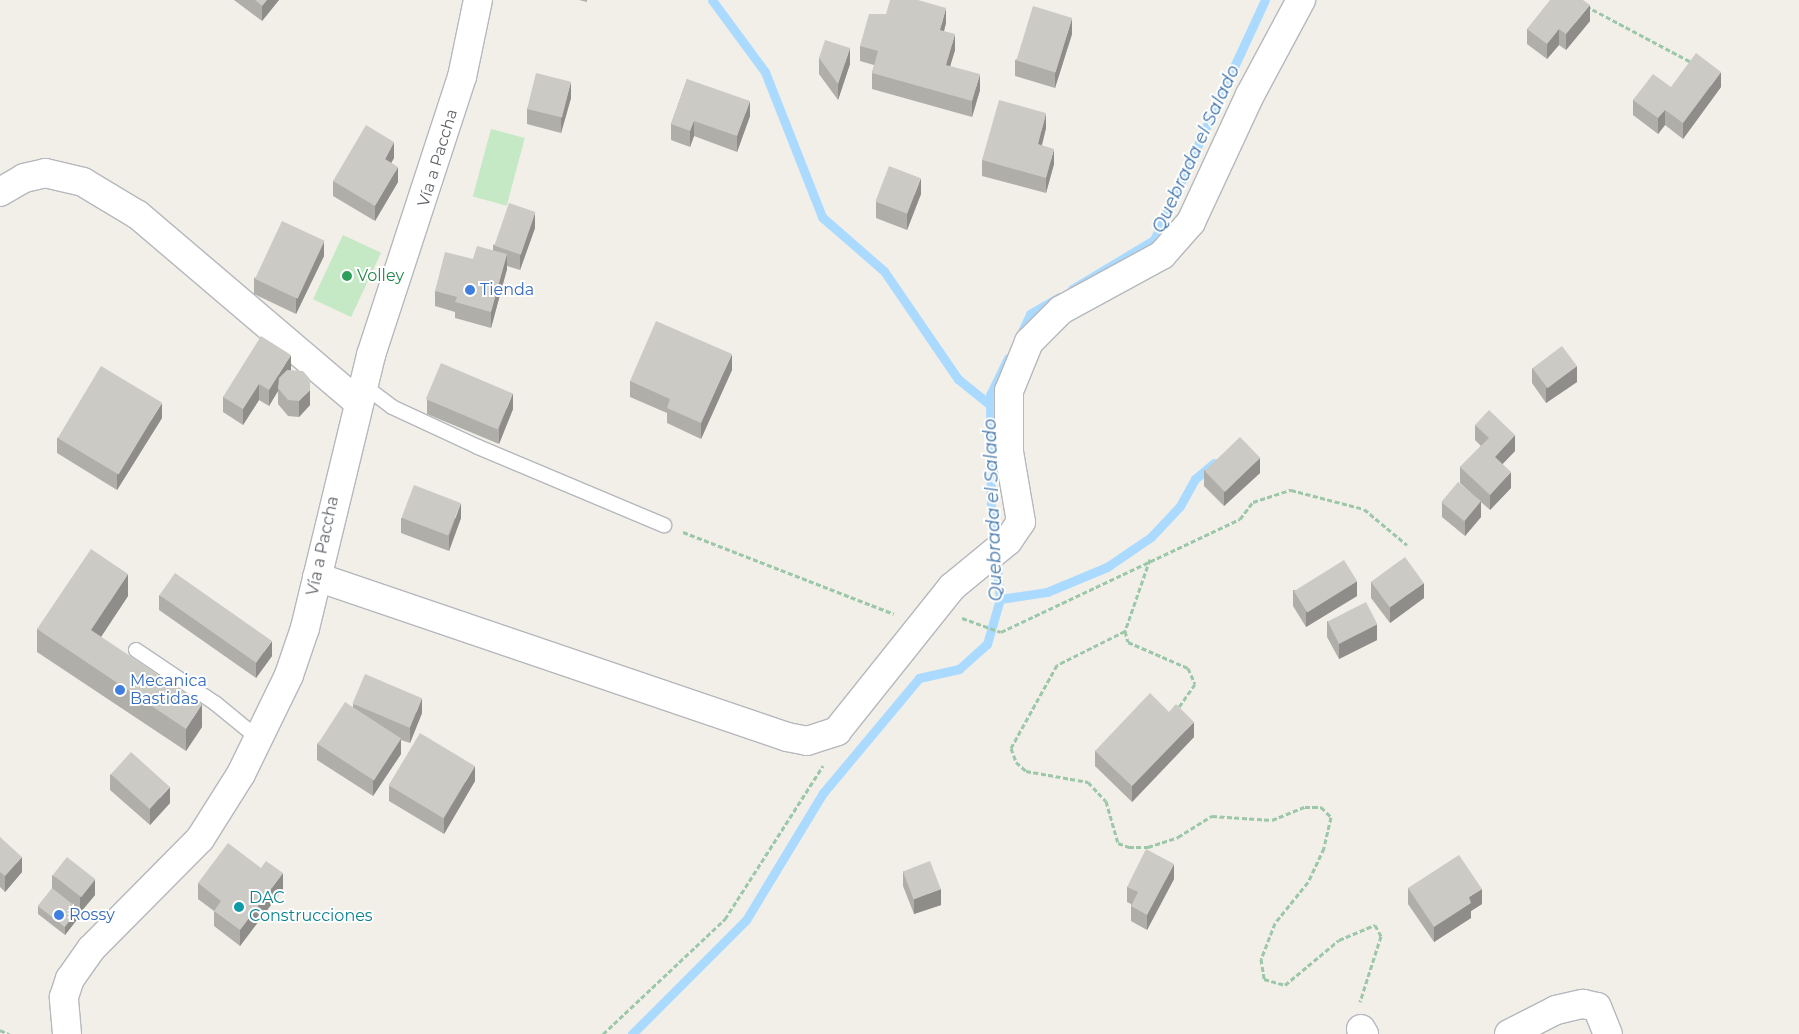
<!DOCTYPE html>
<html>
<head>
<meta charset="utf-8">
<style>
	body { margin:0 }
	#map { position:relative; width:1799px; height:1034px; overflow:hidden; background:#f1efe8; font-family:Montserrat,sans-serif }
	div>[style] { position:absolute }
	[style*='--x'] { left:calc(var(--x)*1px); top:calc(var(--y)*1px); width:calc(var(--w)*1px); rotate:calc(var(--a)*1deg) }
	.green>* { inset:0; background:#c5e8c5; transform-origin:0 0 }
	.stream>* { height:9px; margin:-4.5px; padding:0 4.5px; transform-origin:4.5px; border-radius:4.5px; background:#aadaff }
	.path>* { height:3px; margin-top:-1.5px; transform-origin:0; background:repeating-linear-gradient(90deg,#9cc7a9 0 5px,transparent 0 7.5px) }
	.roads { filter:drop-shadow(1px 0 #b5b8bc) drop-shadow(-1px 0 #b5b8bc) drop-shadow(0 1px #b5b8bc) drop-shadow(0 -1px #b5b8bc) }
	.service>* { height:14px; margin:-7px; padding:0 7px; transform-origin:7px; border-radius:7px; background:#fff }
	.minor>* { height:28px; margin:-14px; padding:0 14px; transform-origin:14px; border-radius:14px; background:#fff }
	.secondary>* { height:28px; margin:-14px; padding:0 14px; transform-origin:14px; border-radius:14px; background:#fff }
	.wall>* { inset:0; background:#afaea9 }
	.shaded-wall>* { inset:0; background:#8f8d8a }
	.building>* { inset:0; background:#cccac5; transform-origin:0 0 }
	.dots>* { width:14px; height:14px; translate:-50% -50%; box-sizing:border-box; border:2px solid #fff; border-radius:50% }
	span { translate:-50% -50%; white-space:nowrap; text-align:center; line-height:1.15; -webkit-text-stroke:4px #fff; paint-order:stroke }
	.street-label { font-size:16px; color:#5f6368 }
	.leisure-label { font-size:16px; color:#27864d }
	.left { translate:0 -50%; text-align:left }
	.shop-label { font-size:16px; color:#366cbe }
	.culture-label { font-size:16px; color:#0d838f }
	.water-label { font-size:18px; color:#4174aa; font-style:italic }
</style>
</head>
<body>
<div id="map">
	<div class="green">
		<div style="left:491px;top:129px;width:35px;height:70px;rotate:15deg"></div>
		<div style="left:343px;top:235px;width:42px;height:71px;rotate:25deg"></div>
	</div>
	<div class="stream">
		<div style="--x:712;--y:0;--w:89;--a:53.6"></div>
		<div style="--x:765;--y:72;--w:156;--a:68.5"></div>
		<div style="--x:822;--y:217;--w:82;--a:41.1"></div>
		<div style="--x:884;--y:271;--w:131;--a:55.6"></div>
		<div style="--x:958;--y:379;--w:41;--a:39.1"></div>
		<div style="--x:1072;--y:289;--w:96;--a:-30.9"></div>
		<div style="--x:1154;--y:240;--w:264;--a:-65.2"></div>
		<div style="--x:1019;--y:338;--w:26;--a:-65"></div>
		<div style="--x:1030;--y:314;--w:34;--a:-30"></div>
		<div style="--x:1000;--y:599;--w:48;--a:-8.5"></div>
		<div style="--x:1047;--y:592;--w:65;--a:-22.6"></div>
		<div style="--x:1107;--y:567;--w:53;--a:-34.3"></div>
		<div style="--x:1151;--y:537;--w:42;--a:-46.9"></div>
		<div style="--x:1180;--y:506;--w:31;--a:-61"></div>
		<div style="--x:1195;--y:479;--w:25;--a:-40"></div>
		<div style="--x:632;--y:1034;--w:161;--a:-45"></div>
		<div style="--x:746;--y:920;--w:149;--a:-58.8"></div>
		<div style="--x:823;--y:793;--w:150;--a:-50.1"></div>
		<div style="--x:919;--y:678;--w:41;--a:-12.7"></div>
		<div style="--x:959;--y:669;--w:38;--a:-42"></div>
		<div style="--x:987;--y:644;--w:47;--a:-73.9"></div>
		<div style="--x:1000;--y:599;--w:88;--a:-95.8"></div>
		<div style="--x:991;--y:511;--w:116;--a:-90.5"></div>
		<div style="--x:990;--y:395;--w:41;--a:-64.1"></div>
	</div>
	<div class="path">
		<div style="--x:1586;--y:6;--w:121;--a:28"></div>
		<div style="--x:683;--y:532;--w:226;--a:21.2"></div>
		<div style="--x:1150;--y:559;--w:76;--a:109.1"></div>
		<div style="--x:1125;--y:631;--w:11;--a:75"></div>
		<div style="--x:1128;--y:642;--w:65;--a:23.4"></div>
		<div style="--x:1188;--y:668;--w:17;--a:66"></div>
		<div style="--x:1195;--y:684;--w:33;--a:125"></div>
		<div style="--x:962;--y:618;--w:41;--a:19.7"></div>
		<div style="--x:1001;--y:632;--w:264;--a:-25.3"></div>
		<div style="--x:1240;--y:519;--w:21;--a:-53"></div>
		<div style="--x:1253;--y:502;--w:40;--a:-18"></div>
		<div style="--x:1291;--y:490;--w:75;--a:14.6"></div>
		<div style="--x:1364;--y:509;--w:56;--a:39.9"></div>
		<div style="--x:1125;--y:631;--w:76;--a:153.4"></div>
		<div style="--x:1057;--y:665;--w:95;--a:119"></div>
		<div style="--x:1011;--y:748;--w:15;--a:70"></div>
		<div style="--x:1016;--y:762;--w:13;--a:42"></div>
		<div style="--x:1026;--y:771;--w:63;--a:10.1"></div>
		<div style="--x:1088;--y:782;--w:26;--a:47"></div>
		<div style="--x:1106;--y:801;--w:44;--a:74.1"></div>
		<div style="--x:1118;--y:843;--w:12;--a:20"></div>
		<div style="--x:1129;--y:847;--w:19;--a:0"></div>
		<div style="--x:1148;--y:847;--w:32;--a:-18"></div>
		<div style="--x:1178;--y:837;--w:40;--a:-32"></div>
		<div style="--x:1212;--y:816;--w:60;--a:3.8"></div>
		<div style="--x:1272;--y:820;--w:35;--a:-22"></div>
		<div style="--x:1305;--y:807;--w:16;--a:0"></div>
		<div style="--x:1321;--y:807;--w:14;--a:45"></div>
		<div style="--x:1331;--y:817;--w:32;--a:103"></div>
		<div style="--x:1324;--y:848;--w:38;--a:115"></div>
		<div style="--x:1308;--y:882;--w:53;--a:128.8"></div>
		<div style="--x:1275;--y:923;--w:39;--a:111"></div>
		<div style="--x:1261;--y:959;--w:20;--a:81"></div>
		<div style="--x:1264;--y:979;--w:22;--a:16"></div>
		<div style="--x:1285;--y:985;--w:70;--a:-39.8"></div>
		<div style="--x:1339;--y:940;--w:39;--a:-23"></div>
		<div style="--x:1375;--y:925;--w:13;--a:61"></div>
		<div style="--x:1381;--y:936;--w:69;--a:107.7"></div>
		<div style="--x:0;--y:1030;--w:10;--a:24"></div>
		<div style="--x:603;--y:1034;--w:168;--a:-43.3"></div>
		<div style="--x:725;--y:919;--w:182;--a:-57.4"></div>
	</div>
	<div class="roads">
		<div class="service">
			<div style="--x:363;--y:385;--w:36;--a:37"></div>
			<div style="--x:392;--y:407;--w:95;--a:24.9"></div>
			<div style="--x:478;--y:447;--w:202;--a:22.8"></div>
			<div style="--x:136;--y:650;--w:95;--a:33.9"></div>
			<div style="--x:215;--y:703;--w:57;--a:39.3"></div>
		</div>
		<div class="minor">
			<div style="--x:0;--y:192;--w:28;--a:-30"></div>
			<div style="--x:24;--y:178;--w:22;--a:-13"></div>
			<div style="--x:45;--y:173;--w:39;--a:13"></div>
			<div style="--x:83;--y:182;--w:64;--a:31"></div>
			<div style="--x:138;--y:215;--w:289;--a:40.4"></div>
			<div style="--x:317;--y:577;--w:496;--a:18.8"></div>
			<div style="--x:787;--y:737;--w:20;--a:11"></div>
			<div style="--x:807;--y:741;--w:32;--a:-18"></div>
			<div style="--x:837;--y:731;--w:184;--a:-51.4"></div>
			<div style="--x:952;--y:587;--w:72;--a:-39.4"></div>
			<div style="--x:1008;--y:541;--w:23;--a:-56"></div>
			<div style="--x:1021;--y:522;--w:71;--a:-99.7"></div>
			<div style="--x:1009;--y:452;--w:61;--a:-90"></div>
			<div style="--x:1009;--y:391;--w:53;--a:-67.8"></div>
			<div style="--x:1029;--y:342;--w:45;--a:-45"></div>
			<div style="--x:1061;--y:310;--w:115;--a:-28.6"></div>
			<div style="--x:1162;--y:255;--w:44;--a:-48.7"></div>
			<div style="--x:1191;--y:222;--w:140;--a:-65.1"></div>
			<div style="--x:1250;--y:95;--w:108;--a:-61.8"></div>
			<div style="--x:1361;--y:1029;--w:6;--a:59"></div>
			<div style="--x:1509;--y:1034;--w:53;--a:-27.1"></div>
			<div style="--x:1556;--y:1010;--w:28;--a:-13"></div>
			<div style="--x:1583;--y:1004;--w:14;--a:12"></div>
			<div style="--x:1597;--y:1007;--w:29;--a:68"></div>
		</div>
		<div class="secondary">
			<div style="--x:67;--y:1034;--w:37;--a:-95"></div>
			<div style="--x:64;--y:997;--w:19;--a:-72"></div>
			<div style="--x:70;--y:979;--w:37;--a:-55"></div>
			<div style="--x:91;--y:949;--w:155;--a:-45.3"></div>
			<div style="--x:200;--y:839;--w:77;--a:-57.8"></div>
			<div style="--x:241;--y:774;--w:110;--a:-64.1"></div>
			<div style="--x:289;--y:675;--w:50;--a:-71.2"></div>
			<div style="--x:305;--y:628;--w:281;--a:-76.4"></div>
			<div style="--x:371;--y:355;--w:293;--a:-71.9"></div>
			<div style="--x:462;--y:77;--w:79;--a:-78.3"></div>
		</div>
	</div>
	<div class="wall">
		<div style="clip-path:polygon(234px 0,279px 0,262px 21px)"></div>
		<div style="clip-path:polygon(579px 0,587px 0,587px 2px)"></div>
		<div style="clip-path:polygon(1590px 21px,1566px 50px,1559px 45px,1547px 59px,1527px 44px,1527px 29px)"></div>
		<div style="clip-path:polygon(946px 23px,944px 31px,955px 50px,950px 66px,980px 90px,972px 117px,872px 89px,872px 73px,874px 65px,860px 61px,860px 46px)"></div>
		<div style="clip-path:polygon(1072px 34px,1055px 88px,1015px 76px,1015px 60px)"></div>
		<div style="clip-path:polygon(819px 58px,850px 64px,838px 100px,819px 74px)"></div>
		<div style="clip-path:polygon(687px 79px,750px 116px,737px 152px,694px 136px,690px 147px,671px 140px,671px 124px)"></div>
		<div style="clip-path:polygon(1671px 87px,1721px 87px,1683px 139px,1665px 125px,1658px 134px,1633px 115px,1633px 100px)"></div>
		<div style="clip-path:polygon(571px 98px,561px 133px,527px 124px,527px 109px)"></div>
		<div style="clip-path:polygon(1046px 128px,1042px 145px,1054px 164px,1046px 193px,982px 176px,982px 160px)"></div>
		<div style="clip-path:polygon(394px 158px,391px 163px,398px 182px,375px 221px,333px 196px,333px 181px)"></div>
		<div style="clip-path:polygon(921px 194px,907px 230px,876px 218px,876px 202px)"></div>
		<div style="clip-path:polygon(535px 228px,520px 270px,507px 266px,507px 269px,491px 328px,455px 318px,455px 312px,435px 306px,435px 291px,473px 259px,493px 250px,493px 245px)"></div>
		<div style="clip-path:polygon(324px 256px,296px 314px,254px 294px,254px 278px)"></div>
		<div style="clip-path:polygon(1532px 368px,1577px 382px,1546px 403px,1532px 383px)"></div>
		<div style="clip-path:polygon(291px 370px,310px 405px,299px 417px,288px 416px,278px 404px,278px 391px,269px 406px,259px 400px,243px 425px,223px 412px,223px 397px)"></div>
		<div style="clip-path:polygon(732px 370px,701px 439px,667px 423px,667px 413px,630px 397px,630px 381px)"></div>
		<div style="clip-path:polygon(427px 399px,513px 409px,499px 444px,427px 414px)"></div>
		<div style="clip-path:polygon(162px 418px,117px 490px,57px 453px,57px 438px)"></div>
		<div style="clip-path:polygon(1475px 425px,1515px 451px,1502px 464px,1511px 488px,1490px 510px,1481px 502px,1481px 517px,1465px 536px,1442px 517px,1442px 502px,1471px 493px,1460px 483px,1460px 467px,1481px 446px,1475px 440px)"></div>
		<div style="clip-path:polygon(1204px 470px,1260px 473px,1224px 506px,1204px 486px)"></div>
		<div style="clip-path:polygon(401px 518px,461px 518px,449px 551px,401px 533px)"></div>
		<div style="clip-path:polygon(1371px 582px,1424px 598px,1390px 623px,1371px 598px)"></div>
		<div style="clip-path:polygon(1293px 590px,1357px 596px,1306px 627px,1293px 606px)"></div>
		<div style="clip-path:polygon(159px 595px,272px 656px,256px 678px,159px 610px)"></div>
		<div style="clip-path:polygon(128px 596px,101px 637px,202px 727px,186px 751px,37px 652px,37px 629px)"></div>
		<div style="clip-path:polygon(1327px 621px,1377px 640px,1339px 659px,1327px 637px)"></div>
		<div style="clip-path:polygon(353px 704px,422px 713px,410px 743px,401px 740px,401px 754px,373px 796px,317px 760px,317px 744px,353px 707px)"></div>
		<div style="clip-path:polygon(1169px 712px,1194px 737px,1132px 802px,1095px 766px,1095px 751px)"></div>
		<div style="clip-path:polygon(110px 774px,170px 803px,150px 825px,110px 790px)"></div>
		<div style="clip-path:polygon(475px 781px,444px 834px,389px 801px,389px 786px)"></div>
		<div style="clip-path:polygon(0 837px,22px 872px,5px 892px,0 887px)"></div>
		<div style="clip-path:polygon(903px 871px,941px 905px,914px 914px,903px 886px)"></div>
		<div style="clip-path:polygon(52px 875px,95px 895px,80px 913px,79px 912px,79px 917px,65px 935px,38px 914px,38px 906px,52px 889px)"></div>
		<div style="clip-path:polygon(1174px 879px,1147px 930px,1131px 921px,1131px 904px,1127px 902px,1127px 887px)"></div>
		<div style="clip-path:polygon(198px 883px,283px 889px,240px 946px,214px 926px,214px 911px,198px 899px)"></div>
		<div style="clip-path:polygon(1408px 888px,1482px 904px,1471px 911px,1471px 918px,1434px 942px,1408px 904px)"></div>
	</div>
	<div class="shaded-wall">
		<div style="clip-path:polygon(267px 0,279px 0,262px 21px,262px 6px)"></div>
		<div style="clip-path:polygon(1590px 5px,1590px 21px,1566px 50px,1566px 34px)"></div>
		<div style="clip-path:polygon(946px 8px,946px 23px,940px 46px,940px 30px)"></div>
		<div style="clip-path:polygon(1072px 18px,1072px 34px,1055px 88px,1055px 73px)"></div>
		<div style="clip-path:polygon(1559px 29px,1559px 45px,1547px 59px,1547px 44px)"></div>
		<div style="clip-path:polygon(955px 34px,955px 50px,946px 80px,946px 65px)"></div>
		<div style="clip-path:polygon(850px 48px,850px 64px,838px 100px,838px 84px)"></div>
		<div style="clip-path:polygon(1721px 72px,1721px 87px,1683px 139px,1683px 123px)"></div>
		<div style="clip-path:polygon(980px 74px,980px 90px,972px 117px,972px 101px)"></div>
		<div style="clip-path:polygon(571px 82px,571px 98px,561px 133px,561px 117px)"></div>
		<div style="clip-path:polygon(750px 101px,750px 116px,737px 152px,737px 136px)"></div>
		<div style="clip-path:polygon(1665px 110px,1665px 125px,1658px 134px,1658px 118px)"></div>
		<div style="clip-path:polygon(1046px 113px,1046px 128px,1038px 160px,1038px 144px)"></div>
		<div style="clip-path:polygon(694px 121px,694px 136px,690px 147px,690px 131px)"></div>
		<div style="clip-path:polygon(394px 142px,394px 158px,385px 174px,385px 159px)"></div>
		<div style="clip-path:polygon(1054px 149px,1054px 164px,1046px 193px,1046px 178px)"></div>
		<div style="clip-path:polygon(398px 167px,398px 182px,375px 221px,375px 206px)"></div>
		<div style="clip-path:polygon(921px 178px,921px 194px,907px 230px,907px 214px)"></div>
		<div style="clip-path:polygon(535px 212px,535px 228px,520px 270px,520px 255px)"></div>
		<div style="clip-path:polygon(324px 241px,324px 256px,296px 314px,296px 298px)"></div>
		<div style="clip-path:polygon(507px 254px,507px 269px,491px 328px,491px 312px)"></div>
		<div style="clip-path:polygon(732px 354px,732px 370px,701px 439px,701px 423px)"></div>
		<div style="clip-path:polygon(291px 355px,291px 371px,278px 388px,278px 391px,269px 406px,269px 390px)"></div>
		<div style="clip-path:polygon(1577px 366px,1577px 382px,1546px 403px,1546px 388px)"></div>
		<div style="clip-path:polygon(259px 384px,259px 400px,243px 425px,243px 409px)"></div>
		<div style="clip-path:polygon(310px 390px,310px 405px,299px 417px,299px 401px)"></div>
		<div style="clip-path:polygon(513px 393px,513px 409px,499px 444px,499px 428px)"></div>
		<div style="clip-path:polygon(162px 403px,162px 418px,117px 490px,117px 475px)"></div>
		<div style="clip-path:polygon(1515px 435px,1515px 451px,1495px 472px,1495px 457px)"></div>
		<div style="clip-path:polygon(1260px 458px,1260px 473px,1224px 506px,1224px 491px)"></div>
		<div style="clip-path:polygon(1511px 472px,1511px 488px,1490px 510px,1490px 495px)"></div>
		<div style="clip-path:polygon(1481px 501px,1481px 517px,1465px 536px,1465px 520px)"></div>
		<div style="clip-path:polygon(461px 503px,461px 518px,449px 551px,449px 536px)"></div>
		<div style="clip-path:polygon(128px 574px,128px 596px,91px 652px,91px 630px)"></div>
		<div style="clip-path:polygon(1357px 581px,1357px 596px,1306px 627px,1306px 611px)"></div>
		<div style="clip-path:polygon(1424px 583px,1424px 598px,1390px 623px,1390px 607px)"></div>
		<div style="clip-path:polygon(1377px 624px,1377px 640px,1339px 659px,1339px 644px)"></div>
		<div style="clip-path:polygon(272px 641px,272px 656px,256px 678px,256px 663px)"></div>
		<div style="clip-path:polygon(422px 698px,422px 713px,410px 743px,410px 728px)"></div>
		<div style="clip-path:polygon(202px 704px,202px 727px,186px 751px,186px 729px)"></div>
		<div style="clip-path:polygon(1194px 722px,1194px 737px,1132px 802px,1132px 786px)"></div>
		<div style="clip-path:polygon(401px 738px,401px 754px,373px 796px,373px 781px)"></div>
		<div style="clip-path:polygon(475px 766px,475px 781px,444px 834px,444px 818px)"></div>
		<div style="clip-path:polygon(170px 787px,170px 803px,150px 825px,150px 809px)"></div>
		<div style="clip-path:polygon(22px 857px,22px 872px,5px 892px,5px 876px)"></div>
		<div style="clip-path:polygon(1174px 864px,1174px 879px,1147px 930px,1147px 915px)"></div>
		<div style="clip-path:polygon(283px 873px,283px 889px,240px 946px,240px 930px)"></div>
		<div style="clip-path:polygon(95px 879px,95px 895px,80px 913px,80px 897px)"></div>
		<div style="clip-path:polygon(941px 889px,941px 905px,914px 914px,914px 899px)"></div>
		<div style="clip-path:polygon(1482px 889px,1482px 904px,1471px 911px,1471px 918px,1434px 942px,1434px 927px,1469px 897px)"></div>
		<div style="clip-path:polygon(79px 909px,79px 917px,65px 935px,65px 927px)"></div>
	</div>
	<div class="building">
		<div style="clip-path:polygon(255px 0,267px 0,262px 6px)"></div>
		<div style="clip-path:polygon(890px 0,918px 0,946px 8px,940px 30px,955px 34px,946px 65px,980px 74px,972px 101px,872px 73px,878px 51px,860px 46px,869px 14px,886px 14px)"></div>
		<div style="clip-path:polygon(1550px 0,1583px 0,1590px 5px,1566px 34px,1559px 29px,1547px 44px,1527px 29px)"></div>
		<div style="left:1033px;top:6px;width:41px;height:57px;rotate:17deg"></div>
		<div style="clip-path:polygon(825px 40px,850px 48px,838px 84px,819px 58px)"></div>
		<div style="clip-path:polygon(1696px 53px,1721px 72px,1683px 123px,1665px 110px,1658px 118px,1633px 100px,1653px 74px,1671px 87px)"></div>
		<div style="left:536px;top:73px;width:36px;height:37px;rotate:14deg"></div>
		<div style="clip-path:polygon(687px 79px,750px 101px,737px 136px,694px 121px,690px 131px,671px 124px)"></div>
		<div style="clip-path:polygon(999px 100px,1046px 113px,1038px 144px,1054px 149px,1046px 178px,982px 160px)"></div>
		<div style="clip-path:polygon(366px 125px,394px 142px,385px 159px,398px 167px,375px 206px,333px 181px)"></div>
		<div style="left:889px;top:166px;width:34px;height:38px;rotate:21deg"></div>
		<div style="left:509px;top:203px;width:28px;height:45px;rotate:19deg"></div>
		<div style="left:282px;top:221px;width:47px;height:64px;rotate:25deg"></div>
		<div style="clip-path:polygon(477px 246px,507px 254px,491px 312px,455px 302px,457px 297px,435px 291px,445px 252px,473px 259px)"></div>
		<div style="clip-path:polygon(656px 321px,732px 354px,701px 423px,667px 408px,670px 399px,630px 381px)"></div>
		<div style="clip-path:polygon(261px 336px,291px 355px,269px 390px,259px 384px,243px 409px,223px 397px)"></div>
		<div style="left:1562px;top:346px;width:25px;height:37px;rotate:53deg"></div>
		<div style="left:441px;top:363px;width:78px;height:39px;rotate:23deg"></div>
		<div style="left:101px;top:366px;width:71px;height:84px;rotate:31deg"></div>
		<div style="clip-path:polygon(287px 370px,303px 371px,310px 379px,310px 390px,299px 401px,288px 400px,278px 388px,279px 378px)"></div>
		<div style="clip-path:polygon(1489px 410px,1515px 435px,1495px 457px,1511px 472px,1490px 495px,1460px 467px,1489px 438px,1475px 425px)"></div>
		<div style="left:1240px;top:437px;width:29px;height:49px;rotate:46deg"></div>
		<div style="left:1458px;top:482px;width:30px;height:26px;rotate:40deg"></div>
		<div style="left:414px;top:485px;width:50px;height:35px;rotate:21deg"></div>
		<div style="clip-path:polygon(91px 549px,128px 574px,91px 630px,202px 704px,186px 729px,37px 629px)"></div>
		<div style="left:1405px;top:557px;width:32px;height:42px;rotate:54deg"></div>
		<div style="left:1344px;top:560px;width:25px;height:59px;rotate:58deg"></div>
		<div style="left:175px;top:573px;width:118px;height:27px;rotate:35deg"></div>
		<div style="left:1366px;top:602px;width:25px;height:43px;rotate:63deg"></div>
		<div style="left:365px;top:674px;width:62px;height:32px;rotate:23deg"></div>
		<div style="clip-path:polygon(1150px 693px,1169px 712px,1176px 704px,1194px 722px,1132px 786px,1095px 751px)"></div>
		<div style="left:345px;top:702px;width:67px;height:50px;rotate:33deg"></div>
		<div style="left:420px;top:733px;width:64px;height:61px;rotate:31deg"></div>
		<div style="left:131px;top:752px;width:52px;height:30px;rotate:42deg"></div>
		<div style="clip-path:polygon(0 837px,22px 857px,5px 876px,0 872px)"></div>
		<div style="clip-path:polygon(228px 843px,261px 868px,266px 861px,283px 873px,240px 930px,214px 911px,221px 901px,198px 883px)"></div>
		<div style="clip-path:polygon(1146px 849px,1174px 864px,1147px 915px,1131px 906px,1138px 892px,1127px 887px)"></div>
		<div style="clip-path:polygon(1459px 855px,1482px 889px,1469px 897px,1471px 903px,1434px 927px,1408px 888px)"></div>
		<div style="left:67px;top:857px;width:36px;height:23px;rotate:38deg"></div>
		<div style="left:930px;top:861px;width:30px;height:29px;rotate:69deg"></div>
		<div style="left:52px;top:888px;width:34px;height:23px;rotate:38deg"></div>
	</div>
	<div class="dots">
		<div style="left:347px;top:276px;background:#2e9e5b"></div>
		<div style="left:470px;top:290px;background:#3f7fe0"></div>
		<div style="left:120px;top:690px;background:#3f7fe0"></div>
		<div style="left:239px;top:907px;background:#0f9aa8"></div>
		<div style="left:59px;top:915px;background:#3f7fe0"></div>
	</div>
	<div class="street-label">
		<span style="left:438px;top:158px;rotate:-73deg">Vía a Paccha</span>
		<span style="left:323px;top:546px;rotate:-78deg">Vía a Paccha</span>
	</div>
	<div class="leisure-label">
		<span class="left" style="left:357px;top:276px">Volley</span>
	</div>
	<div class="shop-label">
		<span class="left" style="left:480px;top:290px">Tienda</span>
		<span class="left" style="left:130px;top:690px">Mecanica<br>Bastidas</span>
		<span class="left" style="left:69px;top:915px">Rossy</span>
	</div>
	<div class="culture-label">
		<span class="left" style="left:249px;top:907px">DAC<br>Construcciones</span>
	</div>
	<div class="water-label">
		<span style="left:1196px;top:149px;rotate:-65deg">Quebrada el Salado</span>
		<span style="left:993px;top:510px;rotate:-92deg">Quebrada el Salado</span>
	</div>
</div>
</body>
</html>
